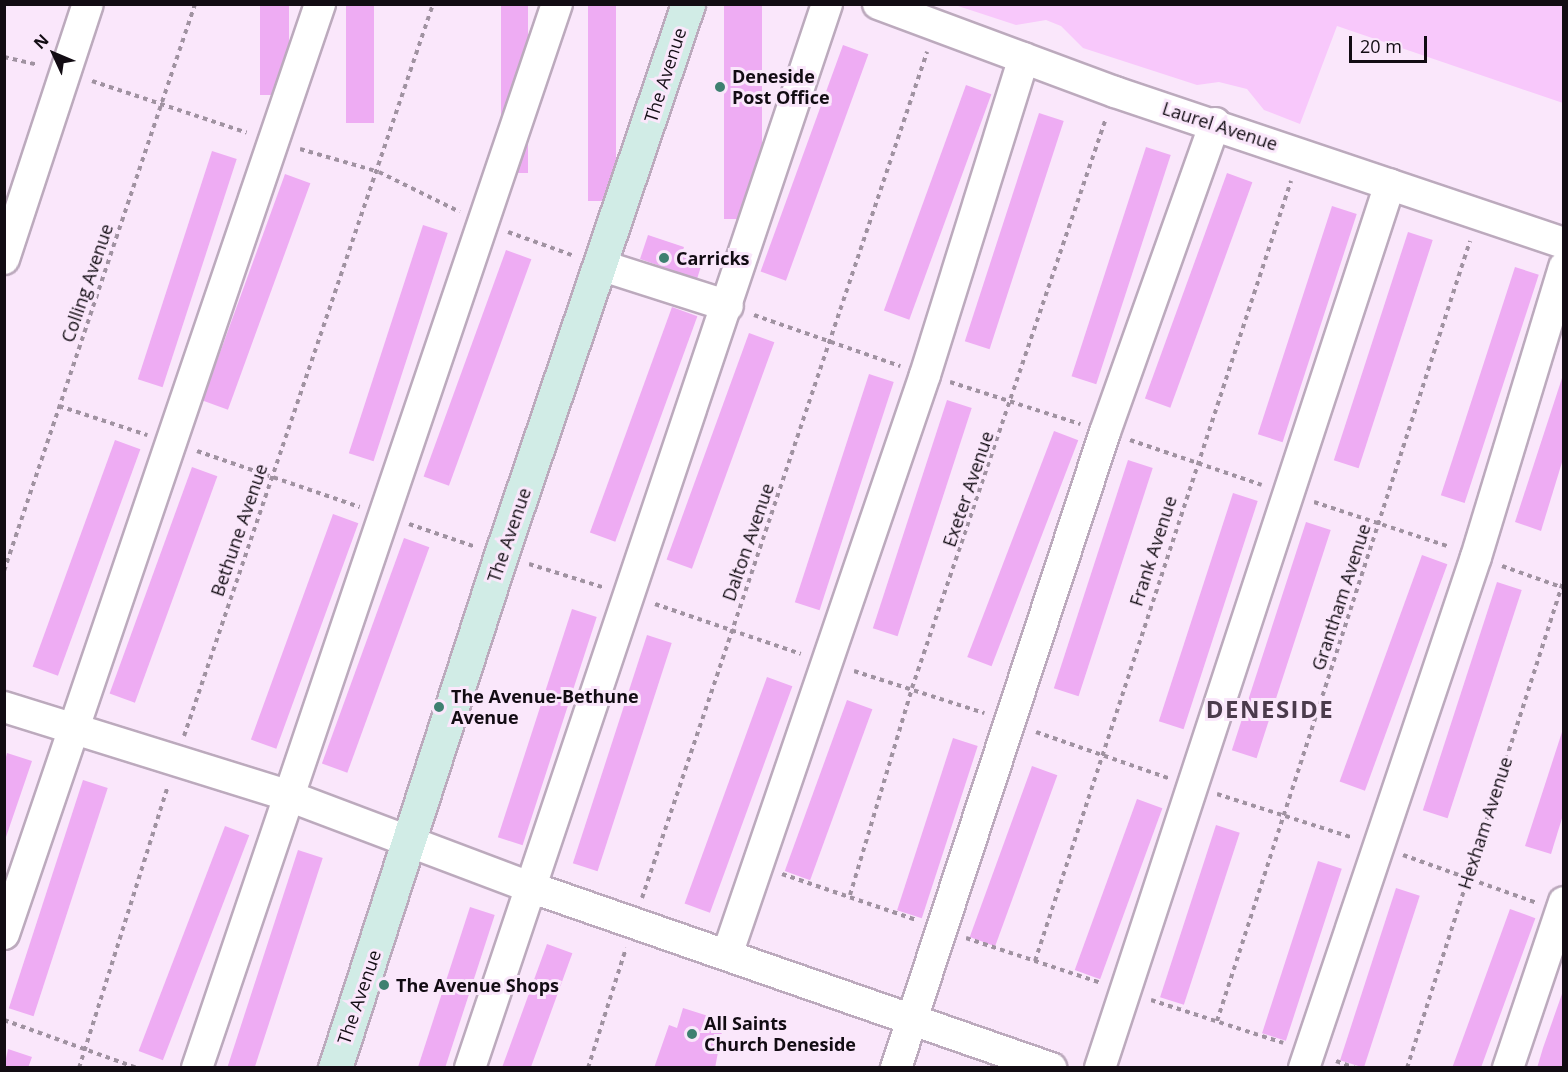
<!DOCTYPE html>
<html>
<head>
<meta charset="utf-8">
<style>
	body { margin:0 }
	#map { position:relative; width:1568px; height:1072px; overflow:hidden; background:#fae7fb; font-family:"Open Sans",sans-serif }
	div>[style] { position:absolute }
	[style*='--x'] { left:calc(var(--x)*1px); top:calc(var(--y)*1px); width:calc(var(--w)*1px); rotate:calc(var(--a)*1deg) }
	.green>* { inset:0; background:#f8c8fb }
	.building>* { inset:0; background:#eeacf3; transform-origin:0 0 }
	.path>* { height:4px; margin-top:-2px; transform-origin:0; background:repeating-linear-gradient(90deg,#a092a1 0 4.5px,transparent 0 9px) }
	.roads { filter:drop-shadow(2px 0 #bcaabd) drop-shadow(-2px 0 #bcaabd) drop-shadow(0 2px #bcaabd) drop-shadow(0 -2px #bcaabd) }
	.street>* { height:30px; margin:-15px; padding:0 15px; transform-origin:15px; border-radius:15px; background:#fff }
	.secondary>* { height:33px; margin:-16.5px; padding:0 16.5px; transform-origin:16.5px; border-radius:16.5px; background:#d1ece6 }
	.dots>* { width:16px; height:16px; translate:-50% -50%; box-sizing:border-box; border:3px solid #fae7fb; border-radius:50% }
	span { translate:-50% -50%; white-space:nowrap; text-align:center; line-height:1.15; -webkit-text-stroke:6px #fae7fb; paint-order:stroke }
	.street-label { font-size:18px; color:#120c13 }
	.poi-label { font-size:18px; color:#120c13; font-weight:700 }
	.left { translate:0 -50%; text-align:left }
	.district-label { font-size:24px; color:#4b3b4c; font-weight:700; letter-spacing:1.5px }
	.frame { position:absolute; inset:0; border:6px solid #120c13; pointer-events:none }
	.north { position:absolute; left:24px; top:24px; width:60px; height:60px; -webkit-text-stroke:4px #fae7fb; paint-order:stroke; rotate:314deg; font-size:16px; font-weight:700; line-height:24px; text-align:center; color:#120c13 }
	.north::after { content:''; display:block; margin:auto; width:21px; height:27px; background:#120c13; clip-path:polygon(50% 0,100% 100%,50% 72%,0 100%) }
	.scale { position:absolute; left:1349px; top:36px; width:78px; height:27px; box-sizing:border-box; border:3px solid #120c13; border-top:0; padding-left:8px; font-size:18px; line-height:21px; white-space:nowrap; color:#120c13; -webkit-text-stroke:4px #fae7fb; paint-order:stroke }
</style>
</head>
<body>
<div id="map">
	<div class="green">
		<div style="clip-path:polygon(955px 5px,1563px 5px,1563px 103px,1337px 26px,1300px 124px,1264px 110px,1247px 89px,1219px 82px,1197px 85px,1083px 48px,1061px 26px,1046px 20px,1016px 25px)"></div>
	</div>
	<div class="building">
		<div style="left:260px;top:4px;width:29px;height:91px"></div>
		<div style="left:346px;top:4px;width:28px;height:119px"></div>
		<div style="left:501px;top:4px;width:27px;height:169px"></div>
		<div style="left:588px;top:4px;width:28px;height:197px"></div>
		<div style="left:724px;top:4px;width:38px;height:215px"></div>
		<div style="left:843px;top:45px;width:27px;height:241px;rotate:20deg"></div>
		<div style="left:966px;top:85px;width:27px;height:240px;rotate:20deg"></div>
		<div style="left:1039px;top:113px;width:26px;height:240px;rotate:18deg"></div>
		<div style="left:1146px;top:147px;width:26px;height:241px;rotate:18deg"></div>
		<div style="left:212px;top:151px;width:26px;height:240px;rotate:18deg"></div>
		<div style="left:1227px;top:173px;width:27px;height:240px;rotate:20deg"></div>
		<div style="left:285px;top:174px;width:27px;height:241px;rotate:20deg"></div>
		<div style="left:1332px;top:206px;width:26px;height:240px;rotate:18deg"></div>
		<div style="left:423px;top:225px;width:26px;height:240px;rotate:18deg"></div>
		<div style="left:1408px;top:232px;width:26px;height:240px;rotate:18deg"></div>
		<div style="clip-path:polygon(648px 235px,684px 247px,681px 256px,702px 263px,697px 279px,640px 259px)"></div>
		<div style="left:506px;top:250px;width:27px;height:241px;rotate:20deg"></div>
		<div style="left:1515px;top:267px;width:25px;height:240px;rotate:18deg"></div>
		<div style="left:672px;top:307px;width:27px;height:240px;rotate:20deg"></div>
		<div style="left:749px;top:333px;width:27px;height:241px;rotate:20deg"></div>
		<div style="left:869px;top:374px;width:26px;height:240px;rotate:18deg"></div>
		<div style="clip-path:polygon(1563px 375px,1563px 459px,1541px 531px,1515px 522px)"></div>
		<div style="left:947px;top:400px;width:26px;height:240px;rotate:18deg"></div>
		<div style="left:1054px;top:431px;width:26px;height:242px;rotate:21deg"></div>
		<div style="left:115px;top:440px;width:27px;height:241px;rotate:20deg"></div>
		<div style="left:1128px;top:460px;width:26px;height:240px;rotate:18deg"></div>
		<div style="left:192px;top:467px;width:27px;height:241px;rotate:20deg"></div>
		<div style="left:1233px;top:493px;width:26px;height:240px;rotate:18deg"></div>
		<div style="left:333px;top:514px;width:27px;height:240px;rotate:20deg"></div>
		<div style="left:1306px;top:522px;width:26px;height:240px;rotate:18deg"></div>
		<div style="left:404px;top:538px;width:27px;height:240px;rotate:20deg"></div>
		<div style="left:1422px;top:555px;width:27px;height:241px;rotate:20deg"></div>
		<div style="left:1497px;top:582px;width:26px;height:240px;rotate:18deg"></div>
		<div style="left:572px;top:609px;width:26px;height:240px;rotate:18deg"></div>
		<div style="left:647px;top:635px;width:26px;height:240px;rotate:18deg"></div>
		<div style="left:767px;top:677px;width:27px;height:241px;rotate:20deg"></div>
		<div style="left:847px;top:700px;width:27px;height:182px;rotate:20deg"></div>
		<div style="clip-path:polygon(1563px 729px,1563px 815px,1551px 854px,1525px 846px)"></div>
		<div style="left:953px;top:738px;width:26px;height:181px;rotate:18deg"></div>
		<div style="clip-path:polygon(7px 753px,32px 761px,5px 840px,5px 761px)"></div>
		<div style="left:1032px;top:766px;width:27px;height:182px;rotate:20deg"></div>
		<div style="left:83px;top:780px;width:26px;height:240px;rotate:18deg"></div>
		<div style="left:1137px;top:799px;width:27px;height:182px;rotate:20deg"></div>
		<div style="left:1216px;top:825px;width:25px;height:181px;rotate:18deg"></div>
		<div style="left:225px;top:826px;width:26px;height:241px;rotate:21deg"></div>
		<div style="left:298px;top:850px;width:26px;height:230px;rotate:18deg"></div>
		<div style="left:1318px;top:861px;width:25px;height:181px;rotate:18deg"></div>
		<div style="left:1396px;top:888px;width:25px;height:181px;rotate:18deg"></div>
		<div style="left:470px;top:907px;width:26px;height:170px;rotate:18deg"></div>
		<div style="left:1510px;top:909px;width:27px;height:168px;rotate:20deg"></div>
		<div style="left:547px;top:944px;width:27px;height:131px;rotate:20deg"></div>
		<div style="clip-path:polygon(1563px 991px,1563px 1068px,1537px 1068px,1543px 1048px)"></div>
		<div style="clip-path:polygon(683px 1008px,724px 1021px,715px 1068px,654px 1068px,669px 1025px,677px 1028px)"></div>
		<div style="clip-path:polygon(8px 1049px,32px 1057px,28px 1068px,4px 1068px)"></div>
	</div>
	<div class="path">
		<div style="--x:4;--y:57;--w:35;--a:13"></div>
		<div style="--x:92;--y:81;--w:163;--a:18.5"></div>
		<div style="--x:300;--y:149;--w:82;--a:16.2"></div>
		<div style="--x:379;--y:172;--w:90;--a:26.3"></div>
		<div style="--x:508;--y:232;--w:68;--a:19.8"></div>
		<div style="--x:754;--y:315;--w:155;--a:19.3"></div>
		<div style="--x:950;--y:382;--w:137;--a:17.9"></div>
		<div style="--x:59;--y:406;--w:93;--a:18.2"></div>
		<div style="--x:1130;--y:440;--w:139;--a:18.8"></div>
		<div style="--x:197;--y:451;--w:172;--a:19"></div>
		<div style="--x:1314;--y:502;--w:143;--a:18.3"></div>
		<div style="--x:409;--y:524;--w:68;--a:19"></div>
		<div style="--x:529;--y:564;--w:77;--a:17.5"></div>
		<div style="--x:1502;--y:566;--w:66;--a:19.5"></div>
		<div style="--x:4;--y:571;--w:598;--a:-71.38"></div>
		<div style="--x:655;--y:604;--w:154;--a:18.9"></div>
		<div style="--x:854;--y:671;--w:137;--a:17.9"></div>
		<div style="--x:1036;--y:732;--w:140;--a:19.2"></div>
		<div style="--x:184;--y:736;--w:773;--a:-71.21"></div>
		<div style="--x:1217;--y:794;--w:143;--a:17.9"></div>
		<div style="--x:1403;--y:855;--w:142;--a:19.7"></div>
		<div style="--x:782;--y:874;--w:142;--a:18.9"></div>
		<div style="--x:850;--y:895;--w:216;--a:-73.3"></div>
		<div style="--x:912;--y:688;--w:602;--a:-71.2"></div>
		<div style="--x:642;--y:898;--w:893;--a:-71.38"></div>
		<div style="--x:966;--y:938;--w:142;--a:18.4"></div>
		<div style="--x:1035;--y:961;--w:821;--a:-71.83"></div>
		<div style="--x:1151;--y:1000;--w:139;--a:18"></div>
		<div style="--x:4;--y:1020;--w:141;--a:19.8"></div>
		<div style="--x:1217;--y:1021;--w:820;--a:-72.03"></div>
		<div style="--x:1336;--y:1061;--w:20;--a:20"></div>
		<div style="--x:79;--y:1068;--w:296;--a:-72.5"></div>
		<div style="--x:588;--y:1068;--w:126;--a:-72.4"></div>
		<div style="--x:1407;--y:1068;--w:514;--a:-72.2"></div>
	</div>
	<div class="roads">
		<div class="street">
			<div style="--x:878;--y:4;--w:253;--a:20.4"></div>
			<div style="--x:1115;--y:92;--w:474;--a:18.6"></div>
			<div style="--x:4;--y:259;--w:268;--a:-71.8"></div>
			<div style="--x:603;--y:266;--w:131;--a:17.7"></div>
			<div style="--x:4;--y:707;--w:295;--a:17.3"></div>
			<div style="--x:286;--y:795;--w:261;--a:20.7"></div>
			<div style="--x:530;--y:887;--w:552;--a:19.16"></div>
			<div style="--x:4;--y:934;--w:982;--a:-71.23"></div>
			<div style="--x:728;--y:952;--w:610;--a:-71.15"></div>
			<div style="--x:925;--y:375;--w:332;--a:-72.7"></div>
			<div style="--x:197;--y:1068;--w:1123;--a:-71.31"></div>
			<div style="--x:470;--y:1068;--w:1122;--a:-71.45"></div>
			<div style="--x:896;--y:1068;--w:669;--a:-71.81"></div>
			<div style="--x:1105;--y:432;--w:328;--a:-70.4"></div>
			<div style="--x:1100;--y:1068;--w:930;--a:-71.84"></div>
			<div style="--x:1304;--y:1068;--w:539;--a:-71.4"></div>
			<div style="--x:1476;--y:557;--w:303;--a:-73.1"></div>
			<div style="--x:1508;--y:1068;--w:175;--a:-71.4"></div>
		</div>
		<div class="secondary">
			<div style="--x:335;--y:1068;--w:539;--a:-72.07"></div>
			<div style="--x:501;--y:555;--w:582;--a:-71.25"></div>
		</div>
	</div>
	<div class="dots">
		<div style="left:720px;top:87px;background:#3e8070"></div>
		<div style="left:664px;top:258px;background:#3e8070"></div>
		<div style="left:439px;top:707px;background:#3e8070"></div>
		<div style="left:384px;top:985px;background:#3e8070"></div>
		<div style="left:692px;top:1034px;background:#3e8070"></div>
	</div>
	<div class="street-label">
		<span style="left:665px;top:75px;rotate:-72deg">The Avenue</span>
		<span style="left:1220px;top:126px;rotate:18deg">Laurel Avenue</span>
		<span style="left:87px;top:283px;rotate:-71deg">Colling Avenue</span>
		<span style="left:968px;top:489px;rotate:-71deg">Exeter Avenue</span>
		<span style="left:239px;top:530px;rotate:-71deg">Bethune Avenue</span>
		<span style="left:509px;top:535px;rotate:-71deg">The Avenue</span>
		<span style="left:748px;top:542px;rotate:-71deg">Dalton Avenue</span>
		<span style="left:1153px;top:551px;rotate:-72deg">Frank Avenue</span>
		<span style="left:1341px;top:597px;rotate:-72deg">Grantham Avenue</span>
		<span style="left:1485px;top:823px;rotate:-72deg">Hexham Avenue</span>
		<span style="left:359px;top:997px;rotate:-71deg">The Avenue</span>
	</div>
	<div class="poi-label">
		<span class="left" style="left:732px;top:87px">Deneside<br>Post Office</span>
		<span class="left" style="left:676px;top:258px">Carricks</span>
		<span class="left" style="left:451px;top:707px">The Avenue-Bethune<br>Avenue</span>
		<span class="left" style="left:396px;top:985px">The Avenue Shops</span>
		<span class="left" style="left:704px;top:1034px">All Saints<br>Church Deneside</span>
	</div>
	<div class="district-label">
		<span style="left:1270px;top:709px">DENESIDE</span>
	</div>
	<div class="frame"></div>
	<div class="north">N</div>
	<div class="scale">20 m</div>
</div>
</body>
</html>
